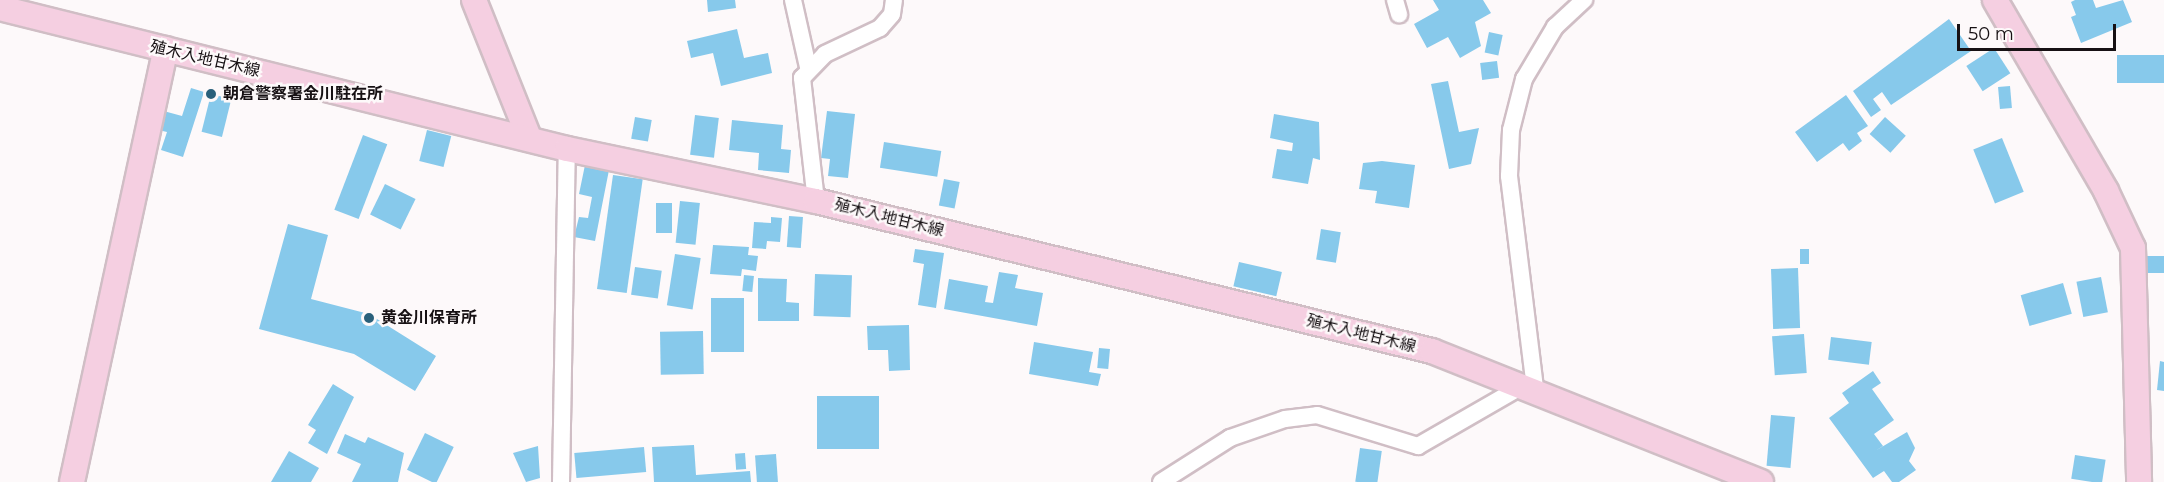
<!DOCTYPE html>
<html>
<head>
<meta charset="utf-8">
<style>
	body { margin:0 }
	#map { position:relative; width:2164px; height:482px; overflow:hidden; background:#fdf9fa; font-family:Montserrat,"Noto Sans JP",sans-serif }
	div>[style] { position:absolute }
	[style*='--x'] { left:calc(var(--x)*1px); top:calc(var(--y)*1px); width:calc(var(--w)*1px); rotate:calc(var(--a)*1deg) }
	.building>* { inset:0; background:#87c9eb; transform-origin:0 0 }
	.roads { filter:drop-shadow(2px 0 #d0bec5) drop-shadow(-2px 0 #d0bec5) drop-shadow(0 2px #d0bec5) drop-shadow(0 -2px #d0bec5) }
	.street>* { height:16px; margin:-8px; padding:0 8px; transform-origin:8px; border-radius:8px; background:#fff }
	.secondary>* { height:24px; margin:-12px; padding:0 12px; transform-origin:12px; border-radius:12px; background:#f5cfe1 }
	.dots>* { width:16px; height:16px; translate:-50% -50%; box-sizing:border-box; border:3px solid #fdf9fa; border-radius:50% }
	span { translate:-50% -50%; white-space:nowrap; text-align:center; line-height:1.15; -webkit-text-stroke:5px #fdf9fa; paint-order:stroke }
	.street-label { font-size:16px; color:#171114 }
	.poi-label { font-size:16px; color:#171114; font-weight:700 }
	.left { translate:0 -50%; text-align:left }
	.scale { position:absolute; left:1957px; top:24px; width:159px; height:27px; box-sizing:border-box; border:3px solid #171114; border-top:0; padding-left:8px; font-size:18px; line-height:21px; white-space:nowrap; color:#171114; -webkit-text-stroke:4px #fdf9fa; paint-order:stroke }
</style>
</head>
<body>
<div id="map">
	<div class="building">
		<div style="clip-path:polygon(707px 0,735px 0,736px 8px,708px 12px)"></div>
		<div style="clip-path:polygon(1433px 0,1483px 0,1491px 13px,1475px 22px,1481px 46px,1460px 58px,1448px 37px,1427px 48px,1414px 24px,1439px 10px)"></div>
		<div style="clip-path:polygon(2075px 0,2093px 0,2096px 8px,2123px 0,2132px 22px,2081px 43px,2071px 17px,2076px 15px,2071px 2px)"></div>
		<div style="clip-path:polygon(1949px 19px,1971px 51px,1891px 105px,1882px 92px,1873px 99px,1881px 110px,1871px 117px,1853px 91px)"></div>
		<div style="clip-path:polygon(737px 29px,744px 58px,768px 53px,772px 73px,721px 86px,713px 53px,691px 58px,687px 41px)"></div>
		<div style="left:1489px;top:32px;width:14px;height:21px;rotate:12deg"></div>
		<div style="left:1994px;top:48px;width:30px;height:33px;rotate:57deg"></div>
		<div style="left:2164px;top:55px;width:28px;height:47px;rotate:90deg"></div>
		<div style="left:1497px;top:61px;width:17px;height:17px;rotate:83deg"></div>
		<div style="clip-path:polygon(1448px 81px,1459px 132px,1479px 128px,1471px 164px,1449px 169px,1431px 84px)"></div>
		<div style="left:2010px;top:86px;width:22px;height:12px;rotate:85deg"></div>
		<div style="clip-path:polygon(191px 88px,204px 92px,183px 157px,161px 150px,167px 132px,154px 129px,160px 110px,182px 116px)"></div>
		<div style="left:211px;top:94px;width:21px;height:39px;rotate:14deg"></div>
		<div style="clip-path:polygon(1846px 95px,1868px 126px,1857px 133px,1862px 141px,1849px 151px,1843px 143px,1817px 162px,1795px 132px)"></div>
		<div style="clip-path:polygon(827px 111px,855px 114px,848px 178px,828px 176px,830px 159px,821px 158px)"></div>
		<div style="clip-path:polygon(1274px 114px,1319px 122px,1320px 160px,1313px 158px,1308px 184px,1272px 178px,1277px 149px,1292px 151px,1293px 143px,1270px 138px)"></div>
		<div style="left:695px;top:115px;width:24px;height:40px;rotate:7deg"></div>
		<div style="left:635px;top:117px;width:17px;height:22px;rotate:10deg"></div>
		<div style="left:1885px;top:117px;width:28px;height:23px;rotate:42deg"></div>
		<div style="clip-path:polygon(732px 120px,783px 125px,781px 149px,791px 150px,789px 173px,758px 170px,759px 153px,729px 150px)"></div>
		<div style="left:427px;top:130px;width:25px;height:32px;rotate:14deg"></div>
		<div style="left:363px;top:135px;width:26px;height:80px;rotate:21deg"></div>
		<div style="left:2002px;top:138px;width:58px;height:31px;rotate:68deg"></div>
		<div style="left:884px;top:142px;width:58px;height:26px;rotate:9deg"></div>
		<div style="clip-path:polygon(1382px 161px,1415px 165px,1409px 208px,1375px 203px,1377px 191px,1359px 189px,1363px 163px)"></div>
		<div style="clip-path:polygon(585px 165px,609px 170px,595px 241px,574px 237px,579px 217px,588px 218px,592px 197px,579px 194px)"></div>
		<div style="left:613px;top:175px;width:30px;height:115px;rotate:8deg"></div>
		<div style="left:944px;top:179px;width:16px;height:27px;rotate:11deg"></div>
		<div style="left:385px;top:184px;width:34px;height:34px;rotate:26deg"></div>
		<div style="left:680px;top:201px;width:20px;height:42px;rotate:6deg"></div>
		<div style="left:656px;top:203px;width:16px;height:30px"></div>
		<div style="left:789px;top:216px;width:14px;height:31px;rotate:4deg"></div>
		<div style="clip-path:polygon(771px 217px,782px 218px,780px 242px,767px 241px,766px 249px,752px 248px,754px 222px,771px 223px)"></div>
		<div style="clip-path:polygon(288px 224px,328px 235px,311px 299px,369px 314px,436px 356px,415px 391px,354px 354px,259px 329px)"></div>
		<div style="left:1321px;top:229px;width:20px;height:31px;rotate:9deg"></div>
		<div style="clip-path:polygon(713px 245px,749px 247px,748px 255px,758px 256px,756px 271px,742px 269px,741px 276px,710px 274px)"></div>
		<div style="clip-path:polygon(915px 249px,944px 253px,936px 308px,918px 305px,924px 264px,913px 262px)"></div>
		<div style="left:1800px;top:249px;width:9px;height:15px"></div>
		<div style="left:675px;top:254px;width:26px;height:52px;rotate:9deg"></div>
		<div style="left:2164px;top:256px;width:17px;height:19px;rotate:90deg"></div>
		<div style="left:1239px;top:262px;width:44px;height:25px;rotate:13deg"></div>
		<div style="left:635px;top:267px;width:27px;height:28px;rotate:8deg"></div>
		<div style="left:1798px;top:268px;width:60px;height:27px;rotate:88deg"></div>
		<div style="clip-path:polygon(999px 272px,1018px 275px,1015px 288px,1043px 293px,1037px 326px,944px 309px,949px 279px,988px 286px,985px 302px,993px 303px)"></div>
		<div style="left:815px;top:274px;width:37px;height:42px;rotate:2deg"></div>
		<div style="left:744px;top:275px;width:10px;height:16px;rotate:6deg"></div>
		<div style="left:2101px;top:277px;width:36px;height:25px;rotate:79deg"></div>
		<div style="clip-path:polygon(758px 278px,787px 279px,786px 302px,799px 303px,799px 321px,758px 321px)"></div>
		<div style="left:2063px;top:283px;width:32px;height:44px;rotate:74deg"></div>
		<div style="left:711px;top:298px;width:33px;height:54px"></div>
		<div style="clip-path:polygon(909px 325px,910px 370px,889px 371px,888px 350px,868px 350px,867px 326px)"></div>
		<div style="left:703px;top:331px;width:43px;height:43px;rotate:89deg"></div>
		<div style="left:1804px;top:334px;width:39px;height:32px;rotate:86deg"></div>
		<div style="left:1831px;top:337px;width:41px;height:23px;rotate:7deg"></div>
		<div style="clip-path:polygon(1034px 342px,1093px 352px,1089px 372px,1101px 374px,1098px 386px,1029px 374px)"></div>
		<div style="left:1099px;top:348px;width:11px;height:20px;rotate:5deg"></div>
		<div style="clip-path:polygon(2160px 361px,2164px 362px,2164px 391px,2157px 390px)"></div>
		<div style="clip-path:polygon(1873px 371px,1881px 383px,1872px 389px,1894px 420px,1874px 434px,1883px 446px,1875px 451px,1907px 432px,1915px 448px,1909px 461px,1916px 470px,1899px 482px,1892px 482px,1884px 471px,1873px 478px,1829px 418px,1849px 403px,1842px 393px)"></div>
		<div style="clip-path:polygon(333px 384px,354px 397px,327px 454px,308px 443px,316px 430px,308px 425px)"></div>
		<div style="left:817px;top:396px;width:62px;height:53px"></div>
		<div style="left:1771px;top:415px;width:24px;height:51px;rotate:5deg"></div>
		<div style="left:425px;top:433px;width:32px;height:41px;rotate:26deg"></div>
		<div style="clip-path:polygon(345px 434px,365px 443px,368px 437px,404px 453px,398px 482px,352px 482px,361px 464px,337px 453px)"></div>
		<div style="clip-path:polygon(694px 445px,696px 475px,750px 471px,751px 482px,654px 482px,652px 447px)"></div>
		<div style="clip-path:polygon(538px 446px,540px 478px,526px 482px,513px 453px)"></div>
		<div style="left:644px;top:447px;width:25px;height:70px;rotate:85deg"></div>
		<div style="left:1360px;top:448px;width:22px;height:34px;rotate:8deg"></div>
		<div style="clip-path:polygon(289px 451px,319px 468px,311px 482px,271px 482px)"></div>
		<div style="left:745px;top:453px;width:16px;height:10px;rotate:86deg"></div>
		<div style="left:776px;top:454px;width:28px;height:21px;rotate:86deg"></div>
		<div style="left:2075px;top:455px;width:31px;height:24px;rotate:9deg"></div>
	</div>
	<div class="roads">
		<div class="street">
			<div style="--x:793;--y:0;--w:69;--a:77.4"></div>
			<div style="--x:1395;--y:0;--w:15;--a:74"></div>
			<div style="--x:816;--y:201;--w:124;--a:-96.5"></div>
			<div style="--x:802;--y:78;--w:33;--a:-46"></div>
			<div style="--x:825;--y:54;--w:61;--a:-25.3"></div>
			<div style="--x:880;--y:28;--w:18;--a:-49"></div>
			<div style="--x:892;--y:14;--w:14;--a:-82"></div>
			<div style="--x:1536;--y:396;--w:222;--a:-97"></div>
			<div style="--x:1509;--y:176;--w:46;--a:-87.5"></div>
			<div style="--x:1511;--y:130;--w:53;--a:-75.7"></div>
			<div style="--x:1524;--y:79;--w:61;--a:-59.2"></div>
			<div style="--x:1555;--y:27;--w:40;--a:-43"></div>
			<div style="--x:561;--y:482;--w:333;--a:-89"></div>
			<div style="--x:1161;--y:482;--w:82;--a:-32.5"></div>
			<div style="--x:1230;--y:438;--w:58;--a:-19.1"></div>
			<div style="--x:1285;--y:419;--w:32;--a:-7"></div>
			<div style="--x:1317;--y:415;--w:106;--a:17.1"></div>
			<div style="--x:1418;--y:446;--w:116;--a:-29.9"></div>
		</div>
		<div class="secondary">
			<div style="--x:474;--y:0;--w:145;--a:68.2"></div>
			<div style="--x:1995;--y:0;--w:221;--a:59.8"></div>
			<div style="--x:2106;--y:191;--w:63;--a:64.7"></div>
			<div style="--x:2133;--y:248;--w:234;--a:88.5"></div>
			<div style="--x:0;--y:8;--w:584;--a:13.96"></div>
			<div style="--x:567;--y:149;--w:254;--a:11.8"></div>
			<div style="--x:816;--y:201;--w:634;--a:13.69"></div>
			<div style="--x:1432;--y:351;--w:354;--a:21.7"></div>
			<div style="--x:72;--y:482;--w:443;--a:-77.8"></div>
		</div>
	</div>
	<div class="dots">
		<div style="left:211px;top:94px;background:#29607b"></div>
		<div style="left:369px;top:318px;background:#29607b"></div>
	</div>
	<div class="street-label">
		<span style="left:205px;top:59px;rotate:13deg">殖木入地甘木線</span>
		<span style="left:889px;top:218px;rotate:14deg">殖木入地甘木線</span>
		<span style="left:1361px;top:334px;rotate:14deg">殖木入地甘木線</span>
	</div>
	<div class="poi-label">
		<span class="left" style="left:223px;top:94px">朝倉警察署金川駐在所</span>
		<span class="left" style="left:381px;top:318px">黄金川保育所</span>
	</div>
	<div class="scale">50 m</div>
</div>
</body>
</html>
